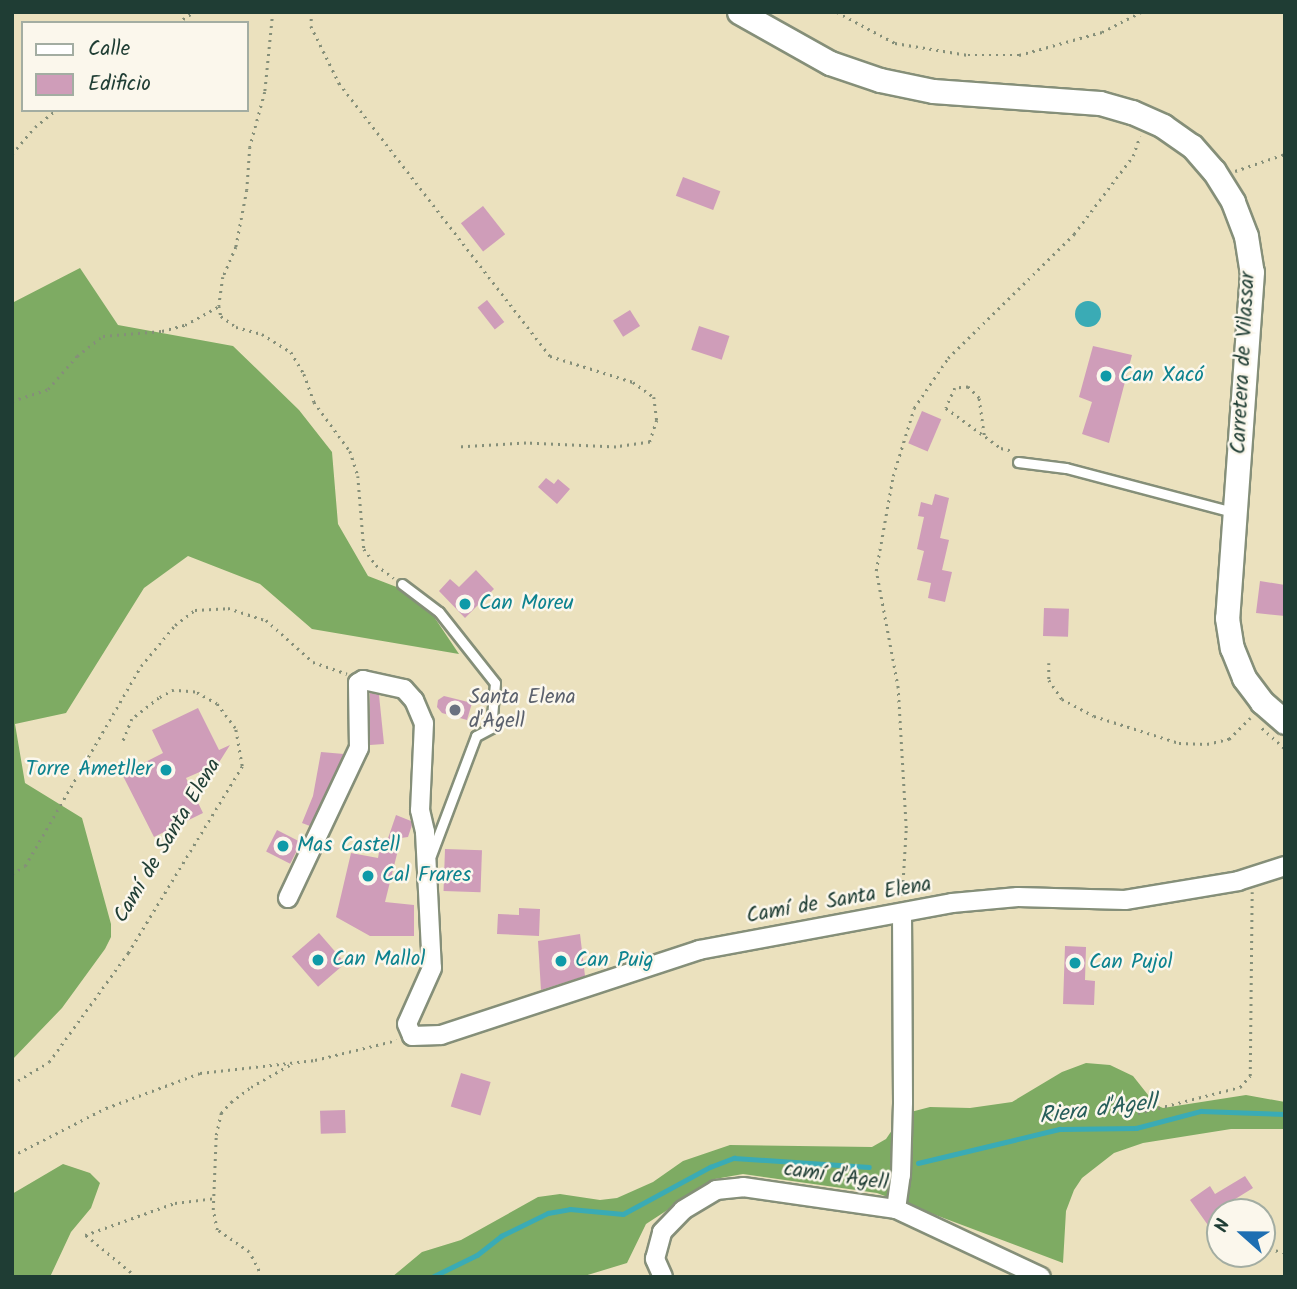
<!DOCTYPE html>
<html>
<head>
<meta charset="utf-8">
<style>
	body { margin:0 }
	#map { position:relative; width:1297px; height:1289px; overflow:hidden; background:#ebe1be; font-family:Kalam,sans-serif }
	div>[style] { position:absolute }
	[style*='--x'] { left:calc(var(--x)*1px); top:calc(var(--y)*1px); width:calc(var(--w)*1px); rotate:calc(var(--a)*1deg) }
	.forest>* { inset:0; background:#7eab63 }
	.water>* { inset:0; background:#3aabb5 }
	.round { border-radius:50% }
	.stream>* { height:4.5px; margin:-2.25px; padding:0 2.25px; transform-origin:2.25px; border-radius:2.25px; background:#3aabb5 }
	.building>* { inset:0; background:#cf9db9; transform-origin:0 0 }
	.path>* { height:2.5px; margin-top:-1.25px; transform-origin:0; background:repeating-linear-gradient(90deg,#858f79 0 2px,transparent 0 7px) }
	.roads { filter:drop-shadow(2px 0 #858f79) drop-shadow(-2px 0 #858f79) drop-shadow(0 2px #858f79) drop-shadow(0 -2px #858f79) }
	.service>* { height:9px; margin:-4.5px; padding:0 4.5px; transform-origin:4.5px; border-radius:4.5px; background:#fff }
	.minor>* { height:18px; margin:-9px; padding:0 9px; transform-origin:9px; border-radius:9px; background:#fff }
	.tertiary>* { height:23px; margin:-11.5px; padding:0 11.5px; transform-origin:11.5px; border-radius:11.5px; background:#fff }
	.dots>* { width:19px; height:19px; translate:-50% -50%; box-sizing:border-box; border:4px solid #fbf7ec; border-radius:50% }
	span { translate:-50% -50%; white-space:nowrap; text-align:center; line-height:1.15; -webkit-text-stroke:5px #fbf7ec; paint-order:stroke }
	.street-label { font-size:21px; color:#1f3d34 }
	.culture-label { font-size:21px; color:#0d838f }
	.left { translate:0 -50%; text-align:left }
	.right { translate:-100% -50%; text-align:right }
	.worship-label { font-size:21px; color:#5b616d }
	.water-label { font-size:23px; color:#275e5b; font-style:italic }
	.frame { position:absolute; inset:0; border:14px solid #1f3d34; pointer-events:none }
	.legend { position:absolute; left:21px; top:21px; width:228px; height:91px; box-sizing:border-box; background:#fbf7ec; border:2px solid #a3ada2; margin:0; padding:9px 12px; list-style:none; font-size:21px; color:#1f3d34 }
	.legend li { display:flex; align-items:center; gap:14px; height:35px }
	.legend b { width:35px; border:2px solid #a3ada2 }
	.north { position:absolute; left:1206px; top:1198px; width:70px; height:70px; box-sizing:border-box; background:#fbf7ec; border:2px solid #a3ada2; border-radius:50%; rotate:291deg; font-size:19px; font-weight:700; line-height:28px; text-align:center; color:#1f3d34 }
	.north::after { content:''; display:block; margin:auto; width:24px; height:32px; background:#1f6fb2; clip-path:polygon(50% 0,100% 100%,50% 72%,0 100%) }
</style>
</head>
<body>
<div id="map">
	<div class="forest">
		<div style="clip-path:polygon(80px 268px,118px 325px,233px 346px,299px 410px,332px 452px,338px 524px,368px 576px,420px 596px,459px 654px,312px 629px,260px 584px,188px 556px,144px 588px,66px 713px,15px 724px,25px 783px,82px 818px,111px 924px,111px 937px,105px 949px,62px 1008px,12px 1060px,12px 303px)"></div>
		<div style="clip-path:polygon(1086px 1063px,1110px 1065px,1133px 1076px,1156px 1105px,1163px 1108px,1246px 1095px,1285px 1102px,1285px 1129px,1231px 1129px,1143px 1143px,1114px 1153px,1082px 1178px,1074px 1190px,1066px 1211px,1063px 1263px,877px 1193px,743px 1174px,715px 1179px,646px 1224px,627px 1263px,581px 1277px,392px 1277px,422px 1252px,461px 1240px,538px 1197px,560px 1194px,600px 1200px,617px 1198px,653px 1182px,683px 1161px,730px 1145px,872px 1147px,886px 1139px,903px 1114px,930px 1107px,970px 1108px,1012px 1102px,1062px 1072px)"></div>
		<div style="clip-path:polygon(63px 1164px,90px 1173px,100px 1183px,91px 1208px,71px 1232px,50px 1277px,12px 1277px,12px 1194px)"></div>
	</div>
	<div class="water">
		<div class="round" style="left:1075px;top:301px;width:26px;height:26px"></div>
	</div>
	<div class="stream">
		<div style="--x:918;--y:1163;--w:146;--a:-13.5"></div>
		<div style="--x:1060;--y:1129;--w:76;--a:-0.8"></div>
		<div style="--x:1136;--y:1128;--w:67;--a:-14.7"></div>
		<div style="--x:1201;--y:1111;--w:84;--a:2"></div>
		<div style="--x:432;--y:1277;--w:50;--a:-26.1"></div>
		<div style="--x:477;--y:1255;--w:31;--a:-38"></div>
		<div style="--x:501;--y:1236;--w:52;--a:-26.1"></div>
		<div style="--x:548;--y:1213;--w:22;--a:-10"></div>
		<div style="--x:570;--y:1209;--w:53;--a:5.4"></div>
		<div style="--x:623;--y:1214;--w:99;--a:-28.4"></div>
		<div style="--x:710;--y:1167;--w:26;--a:-21"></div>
		<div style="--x:734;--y:1158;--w:135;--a:3.8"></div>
	</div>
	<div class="building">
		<div style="left:683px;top:177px;width:40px;height:20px;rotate:21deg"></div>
		<div style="left:483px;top:206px;width:36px;height:28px;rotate:52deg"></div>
		<div style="left:487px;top:300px;width:28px;height:12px;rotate:52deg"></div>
		<div style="left:630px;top:310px;width:19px;height:20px;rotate:58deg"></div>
		<div style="left:699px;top:326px;width:32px;height:25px;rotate:18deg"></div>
		<div style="clip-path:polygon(1093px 346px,1132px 355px,1109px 443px,1082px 434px,1092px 402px,1079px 397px)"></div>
		<div style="left:922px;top:411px;width:21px;height:35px;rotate:23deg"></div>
		<div style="clip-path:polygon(546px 478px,554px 484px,558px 479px,570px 489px,557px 504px,538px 487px)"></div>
		<div style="clip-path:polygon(935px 494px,949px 498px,940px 538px,949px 540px,942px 570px,952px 572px,945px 602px,928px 598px,931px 583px,917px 580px,924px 551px,917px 549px,924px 517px,918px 516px,921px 502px,932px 505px)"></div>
		<div style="clip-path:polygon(476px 570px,494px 589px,465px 618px,439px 591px,450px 579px,459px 587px)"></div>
		<div style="clip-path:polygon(1260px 581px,1285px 585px,1285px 616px,1256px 613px)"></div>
		<div style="left:1044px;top:608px;width:25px;height:28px;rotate:2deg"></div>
		<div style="clip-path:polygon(370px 693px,379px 695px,384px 744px,370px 745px)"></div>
		<div style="clip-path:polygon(444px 696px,472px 703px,467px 720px,442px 713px,437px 707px,438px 700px)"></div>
		<div style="clip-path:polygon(198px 708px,219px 750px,230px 745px,218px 764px,186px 778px,203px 813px,154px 837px,122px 774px,163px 753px,152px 730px)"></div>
		<div style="clip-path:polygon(321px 752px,344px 754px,310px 826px,302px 823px,313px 796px)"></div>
		<div style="clip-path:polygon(396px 815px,411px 821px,412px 825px,408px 837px,401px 838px,385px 902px,414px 905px,414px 936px,370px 936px,336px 917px,351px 853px,378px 858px,380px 847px,385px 847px)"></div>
		<div style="left:277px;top:830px;width:27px;height:24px;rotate:27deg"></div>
		<div style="left:445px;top:849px;width:37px;height:42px;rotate:2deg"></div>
		<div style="clip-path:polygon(519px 908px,540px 909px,539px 936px,497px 934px,498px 914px,519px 915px)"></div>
		<div style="left:319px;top:933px;width:40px;height:36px;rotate:49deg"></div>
		<div style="clip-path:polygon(580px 934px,585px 976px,541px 990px,538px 941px)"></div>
		<div style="clip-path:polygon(1065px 946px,1086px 947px,1085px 980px,1095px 981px,1094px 1005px,1063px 1004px)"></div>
		<div style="left:461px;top:1073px;width:31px;height:35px;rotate:17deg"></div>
		<div style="left:345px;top:1110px;width:23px;height:25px;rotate:88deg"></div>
		<div style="clip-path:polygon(1245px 1176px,1253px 1188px,1224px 1206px,1228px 1212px,1220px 1212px,1220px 1242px,1190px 1200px,1210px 1186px,1215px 1194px)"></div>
	</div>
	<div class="path">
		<div style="--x:273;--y:12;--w:80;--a:95.7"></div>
		<div style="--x:265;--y:92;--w:57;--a:105.3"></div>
		<div style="--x:250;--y:147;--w:43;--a:94"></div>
		<div style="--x:247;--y:190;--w:58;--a:100.9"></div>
		<div style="--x:236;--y:247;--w:33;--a:113"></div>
		<div style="--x:223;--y:277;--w:29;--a:98"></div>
		<div style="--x:219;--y:306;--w:10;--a:79"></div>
		<div style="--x:221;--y:316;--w:19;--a:36"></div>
		<div style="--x:236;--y:327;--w:27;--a:15"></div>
		<div style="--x:262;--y:334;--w:34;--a:32"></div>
		<div style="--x:291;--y:352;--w:26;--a:59"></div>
		<div style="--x:304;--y:374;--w:30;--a:70"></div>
		<div style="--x:314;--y:402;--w:61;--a:53.7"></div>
		<div style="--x:350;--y:451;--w:26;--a:72"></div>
		<div style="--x:358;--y:476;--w:73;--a:85.3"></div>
		<div style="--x:364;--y:549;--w:20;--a:53"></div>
		<div style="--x:376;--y:565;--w:22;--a:36"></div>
		<div style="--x:312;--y:12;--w:14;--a:94"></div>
		<div style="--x:311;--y:26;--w:64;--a:63.8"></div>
		<div style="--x:339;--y:83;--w:345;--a:52.3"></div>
		<div style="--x:550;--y:356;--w:87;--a:17.4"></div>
		<div style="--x:633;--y:382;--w:26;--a:36"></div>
		<div style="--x:654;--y:397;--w:23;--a:83"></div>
		<div style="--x:657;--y:420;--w:23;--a:108"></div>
		<div style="--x:650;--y:442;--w:34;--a:172"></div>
		<div style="--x:616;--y:447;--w:90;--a:-177.5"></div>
		<div style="--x:526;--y:443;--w:68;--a:176.6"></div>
		<div style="--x:837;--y:12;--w:66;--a:28.1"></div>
		<div style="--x:895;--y:43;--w:74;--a:9.3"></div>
		<div style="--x:968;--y:55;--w:51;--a:0"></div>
		<div style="--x:1019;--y:55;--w:86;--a:-15.5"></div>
		<div style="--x:1102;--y:32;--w:44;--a:-27.1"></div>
		<div style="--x:177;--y:23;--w:20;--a:-33"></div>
		<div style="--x:12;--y:154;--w:35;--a:-50"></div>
		<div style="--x:35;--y:127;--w:27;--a:-39"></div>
		<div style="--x:1235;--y:171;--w:53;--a:-18.8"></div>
		<div style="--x:12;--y:401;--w:38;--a:-18"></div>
		<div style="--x:48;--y:389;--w:44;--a:-48.7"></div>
		<div style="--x:77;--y:356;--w:33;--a:-38"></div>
		<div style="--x:103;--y:336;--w:59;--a:-4.8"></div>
		<div style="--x:162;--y:331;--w:24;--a:-15"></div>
		<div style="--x:185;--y:325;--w:39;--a:-29"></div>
		<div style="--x:984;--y:435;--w:37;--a:-98"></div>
		<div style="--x:979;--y:398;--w:16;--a:-135"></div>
		<div style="--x:968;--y:387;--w:13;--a:176"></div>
		<div style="--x:955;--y:388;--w:22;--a:114"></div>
		<div style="--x:946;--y:408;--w:68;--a:36"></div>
		<div style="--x:1001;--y:448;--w:12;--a:14"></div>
		<div style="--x:1049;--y:663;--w:17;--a:90"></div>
		<div style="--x:1049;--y:680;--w:23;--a:56"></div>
		<div style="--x:1062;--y:699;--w:36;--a:28"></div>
		<div style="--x:1094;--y:716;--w:89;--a:17.6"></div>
		<div style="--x:1179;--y:743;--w:28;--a:2"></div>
		<div style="--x:1207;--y:744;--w:23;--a:-13"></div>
		<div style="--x:1229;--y:739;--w:30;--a:-45"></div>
		<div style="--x:1262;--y:728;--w:31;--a:42"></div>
		<div style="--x:12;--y:874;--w:15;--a:-32"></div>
		<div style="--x:25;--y:866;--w:231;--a:-59.9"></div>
		<div style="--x:141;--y:666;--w:53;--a:-50.3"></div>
		<div style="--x:175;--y:625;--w:25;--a:-37"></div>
		<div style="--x:195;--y:610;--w:33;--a:-3"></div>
		<div style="--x:228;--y:608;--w:40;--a:18"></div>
		<div style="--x:266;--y:620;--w:63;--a:41.8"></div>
		<div style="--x:313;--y:662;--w:36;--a:19"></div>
		<div style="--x:902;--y:896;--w:68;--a:-86.6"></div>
		<div style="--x:906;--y:828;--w:140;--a:-93.3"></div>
		<div style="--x:898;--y:688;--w:119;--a:-100.6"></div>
		<div style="--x:876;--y:571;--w:97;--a:-79.9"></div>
		<div style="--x:893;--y:476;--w:71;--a:-72.8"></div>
		<div style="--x:914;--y:408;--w:60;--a:-55.8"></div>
		<div style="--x:948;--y:358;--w:177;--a:-44.5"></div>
		<div style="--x:1074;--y:234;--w:98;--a:-52.9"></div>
		<div style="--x:1133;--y:156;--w:21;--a:-71"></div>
		<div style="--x:12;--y:1084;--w:43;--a:-30.7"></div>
		<div style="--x:49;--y:1062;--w:135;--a:-54.1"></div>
		<div style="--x:128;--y:953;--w:219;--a:-58.6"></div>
		<div style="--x:242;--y:766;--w:39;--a:-100"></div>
		<div style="--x:235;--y:728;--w:30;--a:-127"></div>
		<div style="--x:217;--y:704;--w:25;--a:-151"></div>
		<div style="--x:195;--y:692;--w:21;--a:-175"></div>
		<div style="--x:174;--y:690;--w:17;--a:152"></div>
		<div style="--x:159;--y:698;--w:34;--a:142"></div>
		<div style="--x:132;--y:719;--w:27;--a:112"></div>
		<div style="--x:1131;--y:1115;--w:113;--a:-14.4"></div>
		<div style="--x:1240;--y:1087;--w:15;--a:-48"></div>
		<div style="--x:1250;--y:1076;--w:184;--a:-89.4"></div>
		<div style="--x:12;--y:1156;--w:106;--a:-27.1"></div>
		<div style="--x:106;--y:1108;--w:100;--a:-20.4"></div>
		<div style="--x:200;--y:1073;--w:116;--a:-6.4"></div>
		<div style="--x:315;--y:1060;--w:84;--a:-13.7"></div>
		<div style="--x:1262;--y:1248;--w:23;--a:10"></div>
		<div style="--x:136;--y:1277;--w:66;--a:-140.5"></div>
		<div style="--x:85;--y:1235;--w:96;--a:-19.6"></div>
		<div style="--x:175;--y:1203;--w:38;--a:-7"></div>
		<div style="--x:262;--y:1277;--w:28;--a:-117"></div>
		<div style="--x:249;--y:1252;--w:39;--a:-145"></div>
		<div style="--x:217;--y:1230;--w:20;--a:-101"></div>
		<div style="--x:213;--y:1210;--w:75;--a:-87.7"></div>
		<div style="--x:216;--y:1135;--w:23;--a:-77"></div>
		<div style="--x:221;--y:1113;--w:15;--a:-48"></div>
		<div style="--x:231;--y:1102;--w:25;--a:-37"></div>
		<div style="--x:251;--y:1087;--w:48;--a:-29.7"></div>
	</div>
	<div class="roads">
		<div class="service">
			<div style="--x:1018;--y:462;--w:48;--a:7.1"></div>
			<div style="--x:1066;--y:468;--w:172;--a:14.8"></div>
			<div style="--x:402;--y:584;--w:46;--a:37.1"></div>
			<div style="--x:439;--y:612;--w:90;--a:51.7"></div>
			<div style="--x:495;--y:683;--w:45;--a:95.1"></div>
			<div style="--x:491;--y:728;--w:17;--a:152"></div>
			<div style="--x:476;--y:736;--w:127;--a:110.7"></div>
		</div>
		<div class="minor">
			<div style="--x:288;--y:898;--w:166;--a:-64.7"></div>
			<div style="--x:359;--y:748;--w:65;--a:-90.9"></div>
			<div style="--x:358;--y:683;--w:6;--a:-31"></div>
			<div style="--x:363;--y:680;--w:42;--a:12.4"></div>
			<div style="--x:404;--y:689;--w:15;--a:48"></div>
			<div style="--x:414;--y:700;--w:25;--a:67"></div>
			<div style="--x:424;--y:723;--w:87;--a:92.6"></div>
			<div style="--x:420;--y:810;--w:23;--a:77"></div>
			<div style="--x:425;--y:832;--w:136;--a:87.1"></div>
			<div style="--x:432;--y:968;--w:61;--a:114.1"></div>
			<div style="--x:407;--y:1024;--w:13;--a:67"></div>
			<div style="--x:412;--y:1036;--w:29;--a:-2"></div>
			<div style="--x:441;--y:1035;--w:272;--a:-18.2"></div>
			<div style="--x:699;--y:950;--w:257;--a:-10.5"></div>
			<div style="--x:952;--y:903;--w:66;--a:-5.2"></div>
			<div style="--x:1018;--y:897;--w:107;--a:1.6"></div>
			<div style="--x:1125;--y:900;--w:115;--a:-9.5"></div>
			<div style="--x:1238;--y:881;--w:49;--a:-17.7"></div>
			<div style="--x:896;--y:1209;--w:160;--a:25.1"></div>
			<div style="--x:663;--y:1277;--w:20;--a:-114"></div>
			<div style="--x:655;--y:1259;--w:28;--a:-75"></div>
			<div style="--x:662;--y:1232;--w:30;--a:-46"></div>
			<div style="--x:683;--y:1210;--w:39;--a:-31"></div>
			<div style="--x:716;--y:1190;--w:27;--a:-6"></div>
			<div style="--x:743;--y:1187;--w:155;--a:8.2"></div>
			<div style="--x:896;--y:1209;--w:34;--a:-82"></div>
			<div style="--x:901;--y:1175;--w:73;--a:-88.4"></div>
			<div style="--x:903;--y:1102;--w:189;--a:-90.3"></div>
		</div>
		<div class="tertiary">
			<div style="--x:739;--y:12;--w:104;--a:29.3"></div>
			<div style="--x:830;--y:63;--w:53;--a:18.8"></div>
			<div style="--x:880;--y:80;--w:54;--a:11.7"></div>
			<div style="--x:933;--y:91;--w:167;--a:4.1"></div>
			<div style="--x:1100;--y:103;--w:33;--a:16"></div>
			<div style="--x:1132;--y:112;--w:34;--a:24"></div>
			<div style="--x:1163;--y:126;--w:35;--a:35"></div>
			<div style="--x:1192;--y:146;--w:33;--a:49"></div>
			<div style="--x:1214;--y:171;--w:36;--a:58"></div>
			<div style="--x:1233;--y:202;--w:36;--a:69"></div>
			<div style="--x:1246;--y:236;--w:36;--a:81"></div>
			<div style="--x:1252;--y:272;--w:347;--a:94.1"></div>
			<div style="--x:1227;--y:618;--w:30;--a:81"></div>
			<div style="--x:1232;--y:648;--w:32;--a:68"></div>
			<div style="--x:1244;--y:678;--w:30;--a:53"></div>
			<div style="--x:1262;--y:702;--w:30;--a:41"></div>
		</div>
	</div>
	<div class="dots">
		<div style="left:1106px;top:376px;background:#0f9aa8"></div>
		<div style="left:465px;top:604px;background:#0f9aa8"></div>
		<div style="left:455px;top:710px;background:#6b7280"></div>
		<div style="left:166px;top:770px;background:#0f9aa8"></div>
		<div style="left:283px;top:846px;background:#0f9aa8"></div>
		<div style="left:368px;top:876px;background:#0f9aa8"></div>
		<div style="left:318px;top:960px;background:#0f9aa8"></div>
		<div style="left:561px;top:961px;background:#0f9aa8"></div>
		<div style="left:1075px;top:963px;background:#0f9aa8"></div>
	</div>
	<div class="street-label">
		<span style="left:1244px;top:363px;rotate:-87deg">Carretera de Vilassar</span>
		<span style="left:168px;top:841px;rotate:-59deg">Camí de Santa Elena</span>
		<span style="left:839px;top:901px;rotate:-10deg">Camí de Santa Elena</span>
		<span style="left:836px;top:1177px;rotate:8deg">camí d'Agell</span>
	</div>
	<div class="culture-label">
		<span class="left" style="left:1120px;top:376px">Can Xacó</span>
		<span class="left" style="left:479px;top:604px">Can Moreu</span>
		<span class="right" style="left:152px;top:770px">Torre Ametller</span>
		<span class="left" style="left:297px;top:846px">Mas Castell</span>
		<span class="left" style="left:382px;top:876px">Cal Frares</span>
		<span class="left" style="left:332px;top:960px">Can Mallol</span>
		<span class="left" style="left:575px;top:961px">Can Puig</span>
		<span class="left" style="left:1089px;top:963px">Can Pujol</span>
	</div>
	<div class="worship-label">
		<span class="left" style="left:469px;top:710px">Santa Elena<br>d'Agell</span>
	</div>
	<div class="water-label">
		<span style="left:1098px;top:1110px;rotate:-7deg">Riera d'Agell</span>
	</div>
	<div class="frame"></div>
	<ul class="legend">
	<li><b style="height:9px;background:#fff"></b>Calle</li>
	<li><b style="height:19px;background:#cf9db9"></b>Edificio</li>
	</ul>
	<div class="north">N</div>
</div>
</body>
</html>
